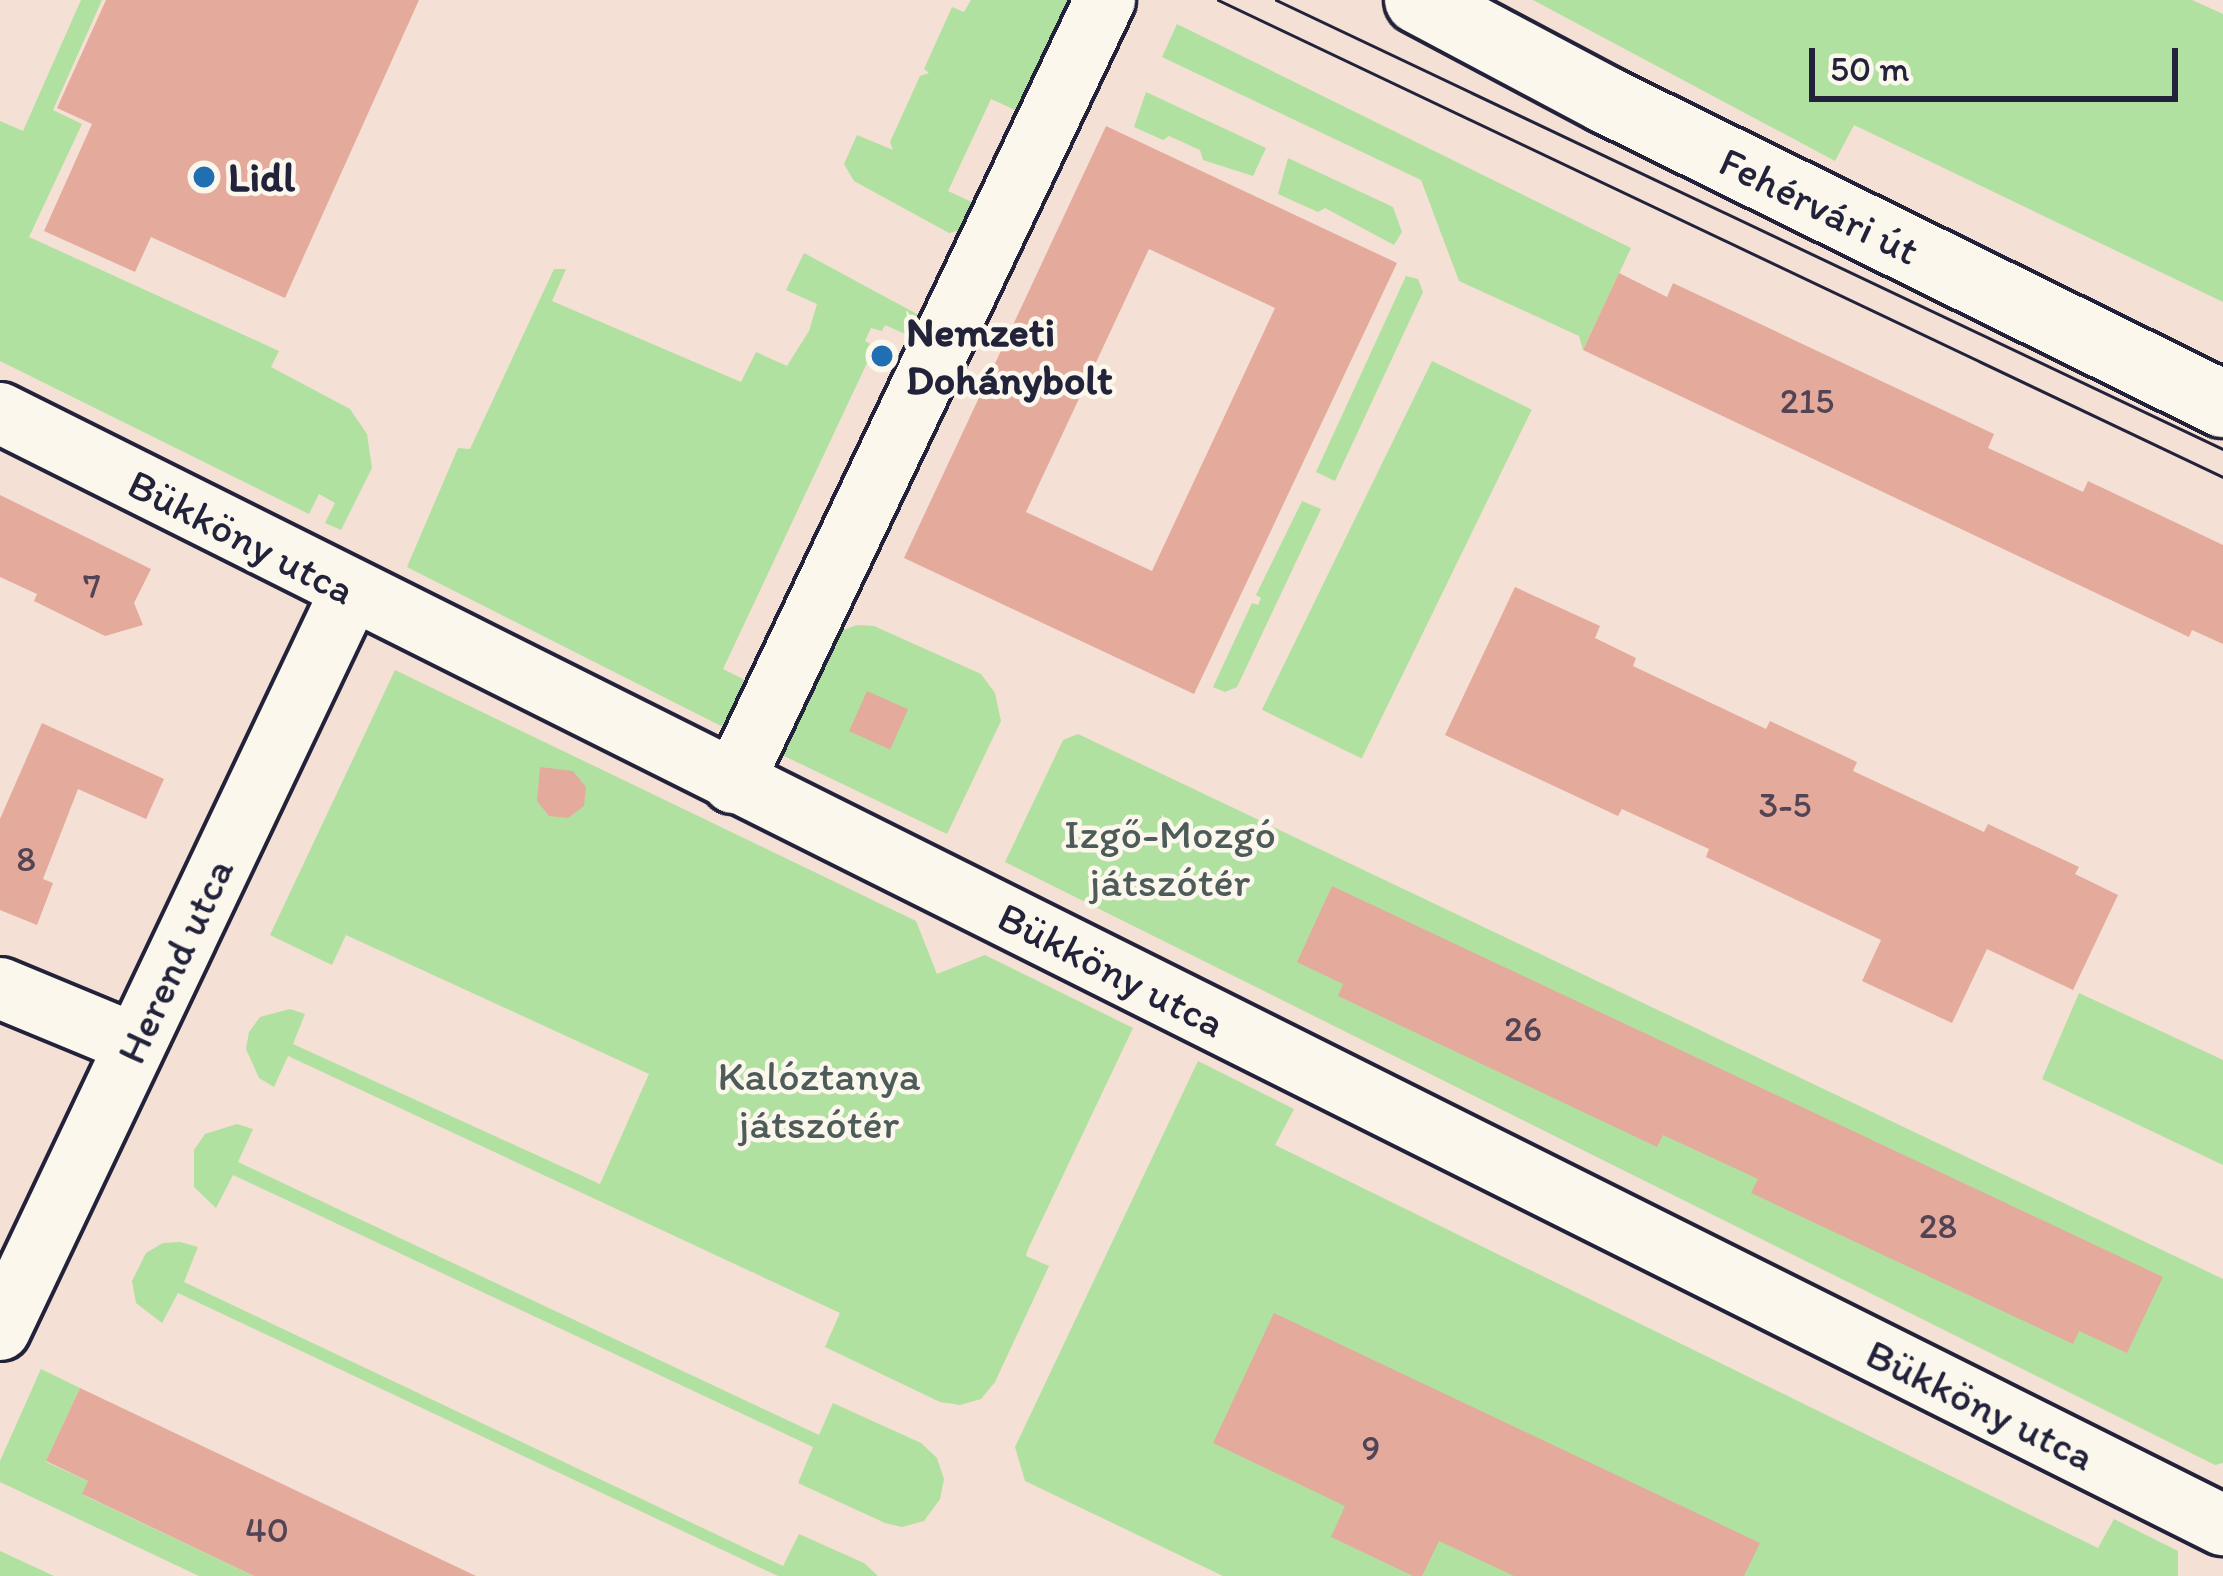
<!DOCTYPE html>
<html>
<head>
<meta charset="utf-8">
<style>
	body { margin:0 }
	#map { position:relative; width:2223px; height:1576px; overflow:hidden; background:#f4e0d4; font-family:Itim,sans-serif }
	div>[style] { position:absolute }
	[style*='--x'] { left:calc(var(--x)*1px); top:calc(var(--y)*1px); width:calc(var(--w)*1px); rotate:calc(var(--a)*1deg) }
	.green>* { inset:0; background:#b0e1a0; transform-origin:0 0 }
	.building>* { inset:0; background:#e4ab9d; transform-origin:0 0 }
	.roads { filter:drop-shadow(3px 0 #22223b) drop-shadow(-3px 0 #22223b) drop-shadow(0 3px #22223b) drop-shadow(0 -3px #22223b) }
	.street>* { height:60px; margin:-30px; padding:0 30px; transform-origin:30px; border-radius:30px; background:#fbf7ec }
	.secondary>* { height:66px; margin:-33px; padding:0 33px; transform-origin:33px; border-radius:33px; background:#fbf7ec }
	.tram>* { height:3px; margin:-1.5px; padding:0 1.5px; transform-origin:1.5px; border-radius:1.5px; background:#22223b }
	.dots>* { width:33px; height:33px; translate:-50% -50%; box-sizing:border-box; border:6px solid #fbf7ec; border-radius:50% }
	span { translate:-50% -50%; white-space:nowrap; text-align:center; line-height:1.15; -webkit-text-stroke:9px #fbf7ec; paint-order:stroke }
	.number-label { font-size:36px; color:#524454 }
	.number-label span { -webkit-text-stroke-width:0 }
	.poi-label { font-size:42px; color:#22223b; font-weight:700 }
	.left { translate:0 -50%; text-align:left }
	.street-label { font-size:42px; color:#22223b }
	.park-label { font-size:42px; color:#4d5b59 }
	.scale { position:absolute; left:1809px; top:48px; width:369px; height:54px; box-sizing:border-box; border:6px solid #22223b; border-top:0; padding-left:15px; font-size:36px; line-height:42px; white-space:nowrap; color:#22223b; -webkit-text-stroke:9px #fbf7ec; paint-order:stroke }
</style>
</head>
<body>
<div id="map">
	<div class="green">
		<div style="clip-path:polygon(81px 0,102px 0,53px 110px,82px 124px,29px 237px,279px 351px,271px 367px,350px 409px,367px 434px,372px 468px,341px 530px,325px 523px,335px 503px,319px 494px,309px 514px,0 361px,0 121px,23px 131px)"></div>
		<div style="clip-path:polygon(971px 0,1081px 0,1022px 113px,991px 99px,948px 191px,978px 205px,968px 228px,949px 233px,854px 181px,844px 164px,857px 135px,893px 150px,890px 142px,920px 76px,929px 73px,924px 69px,952px 7px,964px 12px)"></div>
		<div style="clip-path:polygon(1533px 0,2192px 0,2223px 14px,2223px 302px,1854px 125px,1835px 161px)"></div>
		<div style="clip-path:polygon(1177px 24px,1631px 248px,1583px 350px,1579px 336px,1459px 281px,1421px 180px,1162px 57px)"></div>
		<div style="clip-path:polygon(1146px 92px,1266px 148px,1253px 176px,1203px 160px,1200px 150px,1169px 136px,1163px 140px,1134px 127px)"></div>
		<div style="clip-path:polygon(1288px 158px,1393px 207px,1402px 232px,1394px 245px,1325px 208px,1318px 212px,1278px 194px)"></div>
		<div style="clip-path:polygon(804px 253px,928px 320px,916px 339px,885px 325px,882px 331px,871px 328px,865px 341px,875px 346px,723px 669px,749px 682px,734px 719px,721px 726px,407px 567px,458px 448px,470px 449px,554px 269px,566px 269px,552px 301px,741px 382px,756px 352px,787px 366px,809px 331px,817px 304px,786px 290px)"></div>
		<div style="clip-path:polygon(1406px 276px,1418px 279px,1423px 292px,1335px 481px,1316px 472px)"></div>
		<div style="left:1432px;top:361px;width:111px;height:388px;rotate:26deg"></div>
		<div style="clip-path:polygon(1302px 501px,1321px 509px,1237px 687px,1225px 692px,1213px 687px,1252px 603px,1258px 605px,1261px 598px,1256px 595px)"></div>
		<div style="clip-path:polygon(857px 625px,874px 626px,981px 674px,995px 693px,1001px 721px,947px 834px,782px 755px,781px 741px,838px 632px)"></div>
		<div style="clip-path:polygon(395px 670px,916px 921px,937px 974px,985px 955px,1133px 1028px,1028px 1249px,1026px 1256px,1049px 1266px,995px 1382px,981px 1399px,960px 1405px,940px 1402px,825px 1347px,840px 1313px,288px 1056px,274px 1087px,259px 1078px,246px 1049px,249px 1032px,260px 1017px,290px 1009px,305px 1014px,293px 1044px,600px 1184px,649px 1074px,346px 935px,332px 965px,270px 935px)"></div>
		<div style="clip-path:polygon(1078px 734px,2223px 1279px,2223px 1463px,2215px 1465px,1005px 862px,1063px 740px)"></div>
		<div style="clip-path:polygon(2079px 993px,2223px 1060px,2223px 1165px,2042px 1079px)"></div>
		<div style="clip-path:polygon(1198px 1061px,1294px 1109px,1275px 1145px,2098px 1548px,2114px 1519px,2178px 1551px,2178px 1576px,1223px 1576px,1025px 1481px,1015px 1447px)"></div>
		<div style="clip-path:polygon(237px 1124px,253px 1129px,238px 1162px,819px 1435px,833px 1403px,921px 1443px,937px 1458px,944px 1479px,940px 1499px,924px 1521px,902px 1527px,885px 1523px,798px 1483px,813px 1447px,233px 1175px,216px 1208px,194px 1187px,194px 1150px,205px 1134px)"></div>
		<div style="clip-path:polygon(180px 1242px,198px 1247px,184px 1282px,783px 1566px,799px 1534px,864px 1563px,878px 1576px,778px 1576px,178px 1293px,162px 1323px,136px 1303px,132px 1281px,146px 1253px,163px 1243px)"></div>
		<div style="clip-path:polygon(41px 1369px,80px 1388px,46px 1462px,88px 1481px,83px 1495px,254px 1576px,199px 1576px,0 1482px,0 1461px)"></div>
		<div style="clip-path:polygon(0 1551px,54px 1576px,0 1576px)"></div>
	</div>
	<div class="building">
		<div style="clip-path:polygon(106px 0,419px 0,285px 298px,151px 237px,135px 272px,44px 231px,92px 124px,57px 108px)"></div>
		<div style="clip-path:polygon(evenodd,1106px 126px,1397px 263px,1194px 694px,904px 558px,1106px 126px,1149px 249px,1275px 308px,1152px 571px,1026px 512px,1149px 249px)"></div>
		<div style="clip-path:polygon(1619px 273px,1667px 297px,1673px 283px,1994px 434px,1988px 448px,2036px 470px,2083px 492px,2088px 481px,2223px 545px,2223px 644px,2192px 630px,2189px 637px,1583px 350px)"></div>
		<div style="clip-path:polygon(0 495px,151px 569px,134px 603px,143px 625px,105px 636px,34px 601px,37px 594px,0 577px)"></div>
		<div style="clip-path:polygon(1515px 587px,1600px 626px,1595px 638px,1636px 658px,1633px 666px,1766px 729px,1770px 721px,1857px 762px,1853px 771px,1984px 832px,1988px 824px,2079px 867px,2075px 874px,2118px 895px,2073px 990px,1987px 949px,1952px 1023px,1862px 981px,1881px 940px,1706px 857px,1709px 849px,1622px 809px,1618px 816px,1445px 735px)"></div>
		<div style="left:867px;top:691px;width:45px;height:44px;rotate:24deg"></div>
		<div style="clip-path:polygon(42px 723px,164px 779px,146px 819px,78px 789px,43px 879px,53px 883px,37px 925px,0 910px,0 819px)"></div>
		<div style="clip-path:polygon(540px 767px,573px 771px,586px 787px,584px 806px,568px 818px,549px 816px,537px 801px)"></div>
		<div style="clip-path:polygon(1332px 886px,2163px 1277px,2127px 1353px,2079px 1331px,2073px 1344px,1751px 1193px,1758px 1179px,1663px 1135px,1657px 1147px,1338px 996px,1343px 984px,1297px 962px)"></div>
		<div style="clip-path:polygon(1274px 1313px,1760px 1543px,1744px 1576px,1514px 1576px,1439px 1541px,1422px 1576px,1413px 1576px,1331px 1537px,1345px 1506px,1213px 1443px)"></div>
		<div style="clip-path:polygon(80px 1388px,476px 1576px,254px 1576px,82px 1494px,88px 1481px,46px 1461px)"></div>
	</div>
	<div class="roads">
		<div class="street">
			<div style="--x:0;--y:413;--w:2486;--a:26.58"></div>
			<div style="--x:733;--y:783;--w:867;--a:-64.59"></div>
			<div style="--x:0;--y:988;--w:146;--a:22.5"></div>
			<div style="--x:0;--y:1330;--w:816;--a:-64.6"></div>
		</div>
		<div class="secondary">
			<div style="--x:1418;--y:0;--w:213;--a:28"></div>
			<div style="--x:1606;--y:100;--w:688;--a:26.23"></div>
		</div>
	</div>
	<div class="tram">
		<div style="--x:1218;--y:0;--w:1112;--a:25.39"></div>
		<div style="--x:1276;--y:0;--w:1048;--a:25.37"></div>
	</div>
	<div class="dots">
		<div style="left:204px;top:177px;background:#1f6fb2"></div>
		<div style="left:882px;top:356px;background:#1f6fb2"></div>
	</div>
	<div class="number-label">
		<span style="left:1807px;top:401px">215</span>
		<span style="left:92px;top:586px">7</span>
		<span style="left:1785px;top:805px">3-5</span>
		<span style="left:26px;top:859px">8</span>
		<span style="left:1523px;top:1029px">26</span>
		<span style="left:1938px;top:1226px">28</span>
		<span style="left:1371px;top:1448px">9</span>
		<span style="left:267px;top:1530px">40</span>
	</div>
	<div class="poi-label">
		<span class="left" style="left:228px;top:177px">Lidl</span>
		<span class="left" style="left:906px;top:356px">Nemzeti<br>Dohánybolt</span>
	</div>
	<div class="street-label">
		<span style="left:1819px;top:206px;rotate:26deg">Fehérvári út</span>
		<span style="left:241px;top:537px;rotate:27deg">Bükköny utca</span>
		<span style="left:175px;top:961px;rotate:-65deg">Herend utca</span>
		<span style="left:1111px;top:970px;rotate:27deg">Bükköny utca</span>
		<span style="left:1980px;top:1405px;rotate:26deg">Bükköny utca</span>
	</div>
	<div class="park-label">
		<span style="left:1170px;top:858px">Izgő-Mozgó<br>játszótér</span>
		<span style="left:819px;top:1100px">Kalóztanya<br>játszótér</span>
	</div>
	<div class="scale">50 m</div>
</div>
</body>
</html>
